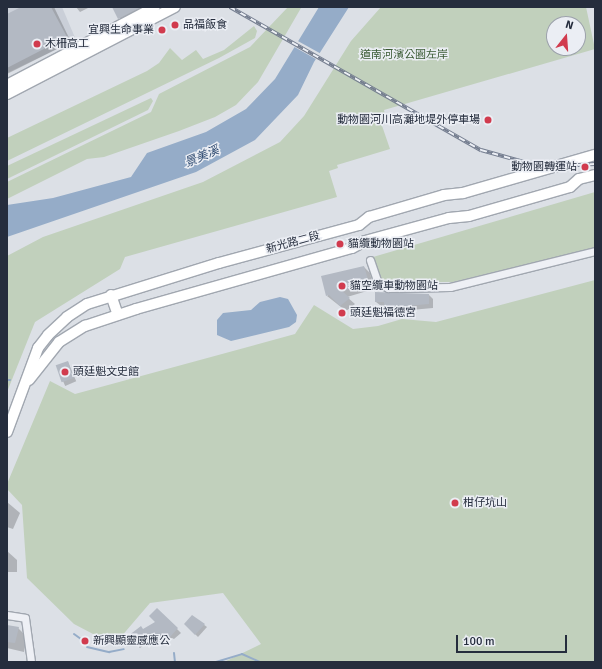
<!DOCTYPE html>
<html>
<head>
<meta charset="utf-8">
<style>
	body { margin:0 }
	#map { position:relative; width:602px; height:669px; overflow:hidden; background:#dce0e6; font-family:Signika,"Noto Sans TC",sans-serif }
	div>[style] { position:absolute }
	[style*='--x'] { left:calc(var(--x)*1px); top:calc(var(--y)*1px); width:calc(var(--w)*1px); rotate:calc(var(--a)*1deg) }
	.built>* { inset:0; background:#cacfd8 }
	.green>* { inset:0; background:#c1d0bc }
	.water>* { inset:0; background:#95acc8 }
	.pier>* { inset:0; background:#dce0e6; transform-origin:0 0 }
	.shadow>* { inset:0; background:#0003; transform-origin:0 0 }
	.stream>* { height:2px; margin:-1px; padding:0 1px; transform-origin:1px; border-radius:1px; background:#95acc8 }
	.building>* { inset:0; background:#b3b9c3; transform-origin:0 0 }
	.roads { filter:drop-shadow(1px 0 #a1a7b0) drop-shadow(-1px 0 #a1a7b0) drop-shadow(0 1px #a1a7b0) drop-shadow(0 -1px #a1a7b0) }
	.street>* { height:7px; margin:-3.5px; padding:0 3.5px; transform-origin:3.5px; border-radius:3.5px; background:#eef0f5 }
	.secondary>* { height:10px; margin:-5px; padding:0 5px; transform-origin:5px; border-radius:5px; background:#fff }
	.rail>* { height:3.5px; margin-top:-1.75px; transform-origin:0; background:repeating-linear-gradient(90deg,#ebeef4 0 6px,#757e90 0 12px); box-sizing:border-box; border-block:1px solid #757e90 }
	.dots>* { width:11px; height:11px; translate:-50% -50%; box-sizing:border-box; border:2px solid #ebeef4; border-radius:50% }
	span { translate:-50% -50%; white-space:nowrap; text-align:center; line-height:1.15; -webkit-text-stroke:3px #ebeef4; paint-order:stroke }
	.poi-label { font-size:11px; color:#252d3d }
	.left { translate:0 -50%; text-align:left }
	.right { translate:-100% -50%; text-align:right }
	.park-label { font-size:11px; color:#395932 }
	.street-label { font-size:11px; color:#252d3d }
	.water-label { font-size:12px; color:#2f4b71; font-style:italic }
	.frame { position:absolute; inset:0; border:8px solid #252d3d; pointer-events:none }
	.north { position:absolute; left:546px; top:16px; width:40px; height:40px; box-sizing:border-box; background:#ebeef4; border:1px solid #9ca1ab; border-radius:50%; rotate:17deg; font-size:11px; font-weight:700; line-height:16px; text-align:center; color:#252d3d }
	.north::after { content:''; display:block; margin:auto; width:14px; height:18px; background:#d13b4e; clip-path:polygon(50% 0,100% 100%,50% 72%,0 100%) }
	.scale { position:absolute; left:456px; top:635px; width:111px; height:18px; box-sizing:border-box; border:2px solid #252d3d; border-top:0; padding-left:5px; font-size:12px; line-height:14px; white-space:nowrap; color:#252d3d; -webkit-text-stroke:3px #ebeef4; paint-order:stroke }
</style>
</head>
<body>
<div id="map">
	<div class="built">
		<div style="clip-path:polygon(7px 7px,62px 7px,76px 40px,7px 73px)"></div>
	</div>
	<div class="green">
		<div style="clip-path:polygon(288px 7px,301px 8px,258px 82px,236px 105px,215px 117px,179px 131px,104px 157px,87px 159px,7px 199px,7px 182px,151px 112px,159px 94px,250px 47px)"></div>
		<div style="clip-path:polygon(evenodd,381px 7px,586px 7px,595px 49px,384px 110px,385px 114px,379px 117px,390px 149px,337px 165px,338px 168px,329px 171px,337px 197px,125px 257px,120px 269px,35px 322px,7px 392px,7px 256px,43px 237px,203px 182px,280px 142px,304px 116px,351px 41px,381px 7px,554px 24px,578px 24px,578px 48px,554px 48px,554px 24px)"></div>
		<div style="clip-path:polygon(254px 26px,257px 31px,255px 38px,219px 58px,7px 161px,7px 138px,147px 71px,159px 63px,170px 48px,182px 60px,196px 50px,203px 59px,224px 50px)"></div>
		<div style="clip-path:polygon(151px 98px,153px 101px,148px 110px,7px 179px,7px 166px)"></div>
		<div style="clip-path:polygon(595px 192px,595px 248px,453px 282px,386px 282px,378px 277px,373px 257px)"></div>
		<div style="clip-path:polygon(595px 280px,595px 662px,224px 662px,261px 644px,223px 593px,150px 603px,114px 645px,74px 624px,27px 578px,22px 505px,7px 489px,7px 484px,50px 381px,75px 394px,295px 334px,314px 305px,353px 329px,378px 326px,402px 319px,436px 322px)"></div>
	</div>
	<div class="water">
		<div style="clip-path:polygon(319px 7px,349px 7px,314px 62px,298px 95px,255px 140px,196px 172px,7px 237px,7px 205px,53px 198px,131px 177px,147px 153px,206px 132px,246px 109px,275px 79px)"></div>
		<div style="clip-path:polygon(280px 297px,288px 299px,297px 315px,296px 322px,289px 327px,231px 341px,217px 335px,217px 320px,223px 313px,251px 310px,260px 302px)"></div>
	</div>
	<div class="pier">
		<div style="left:296px;top:40px;width:29px;height:7px;rotate:29deg"></div>
	</div>
	<div class="shadow">
		<div style="clip-path:polygon(23px 7px,54px 7px,71px 42px,7px 74px,7px 15px)"></div>
		<div style="clip-path:polygon(76px 7px,90px 7px,80px 12px)"></div>
		<div style="clip-path:polygon(113px 7px,144px 7px,139px 10px,141px 14px,123px 23px)"></div>
		<div style="clip-path:polygon(364px 267px,370px 273px,374px 289px,347px 297px,355px 304px,346px 311px,327px 296px)"></div>
		<div style="clip-path:polygon(429px 295px,433px 299px,433px 308px,389px 312px,376px 302px)"></div>
		<div style="left:68px;top:362px;width:21px;height:12px;rotate:67deg"></div>
		<div style="clip-path:polygon(7px 502px,20px 513px,13px 529px,7px 527px)"></div>
		<div style="clip-path:polygon(7px 551px,17px 560px,17px 572px,7px 572px)"></div>
		<div style="clip-path:polygon(157px 609px,181px 633px,174px 639px,172px 638px,162px 645px,155px 637px,140px 648px,136px 645px,144px 630px,156px 622px)"></div>
		<div style="clip-path:polygon(192px 616px,207px 627px,198px 637px,185px 624px)"></div>
		<div style="clip-path:polygon(7px 626px,18px 628px,27px 637px,24px 652px,7px 648px)"></div>
		<div style="left:87px;top:638px;width:5px;height:5px;rotate:68deg"></div>
	</div>
	<div class="stream">
		<div style="--x:7;--y:380;--w:3;--a:0"></div>
		<div style="--x:74;--y:634;--w:9;--a:36"></div>
		<div style="--x:87;--y:647;--w:23;--a:13"></div>
		<div style="--x:109;--y:652;--w:15;--a:-11"></div>
		<div style="--x:174;--y:653;--w:9;--a:84"></div>
		<div style="--x:216;--y:662;--w:27;--a:-17"></div>
		<div style="--x:242;--y:654;--w:20;--a:24"></div>
	</div>
	<div class="building">
		<div style="clip-path:polygon(21px 7px,51px 7px,67px 37px,7px 68px,7px 14px)"></div>
		<div style="clip-path:polygon(112px 7px,141px 7px,118px 19px)"></div>
		<div style="clip-path:polygon(364px 266px,369px 283px,342px 291px,350px 298px,340px 306px,329px 295px,326px 296px,321px 276px)"></div>
		<div style="clip-path:polygon(375px 292px,429px 294px,429px 304px,384px 308px,384px 302px,375px 302px)"></div>
		<div style="left:68px;top:361px;width:18px;height:13px;rotate:71deg"></div>
		<div style="clip-path:polygon(157px 608px,178px 628px,170px 637px,168px 635px,157px 642px,152px 633px,136px 646px,128px 636px,141px 626px,143px 629px,155px 622px,149px 616px)"></div>
		<div style="clip-path:polygon(192px 615px,205px 624px,195px 635px,184px 624px)"></div>
		<div style="clip-path:polygon(7px 625px,19px 627px,15px 643px,7px 642px)"></div>
	</div>
	<div class="roads">
		<div class="street">
			<div style="--x:370;--y:260;--w:24;--a:71"></div>
			<div style="--x:378;--y:283;--w:11;--a:27"></div>
			<div style="--x:388;--y:288;--w:62;--a:-0.9"></div>
			<div style="--x:450;--y:287;--w:149;--a:-13.9"></div>
			<div style="--x:7;--y:615;--w:18;--a:9"></div>
			<div style="--x:25;--y:618;--w:44;--a:82.2"></div>
		</div>
		<div class="secondary">
			<div style="--x:7;--y:85;--w:167;--a:-27.8"></div>
			<div style="--x:7;--y:94;--w:189;--a:-27.4"></div>
			<div style="--x:111;--y:295;--w:21;--a:71"></div>
			<div style="--x:29;--y:380;--w:48;--a:-51.7"></div>
			<div style="--x:59;--y:342;--w:31;--a:-32"></div>
			<div style="--x:85;--y:326;--w:54;--a:-18.4"></div>
			<div style="--x:136;--y:309;--w:224;--a:-15.8"></div>
			<div style="--x:352;--y:248;--w:15;--a:-28"></div>
			<div style="--x:365;--y:241;--w:87;--a:-15.3"></div>
			<div style="--x:449;--y:218;--w:20;--a:-6"></div>
			<div style="--x:469;--y:216;--w:105;--a:-16"></div>
			<div style="--x:570;--y:187;--w:12;--a:-42"></div>
			<div style="--x:579;--y:179;--w:16;--a:-14"></div>
			<div style="--x:7;--y:432;--w:90;--a:-69.7"></div>
			<div style="--x:38;--y:348;--w:16;--a:-52"></div>
			<div style="--x:48;--y:335;--w:26;--a:-43"></div>
			<div style="--x:67;--y:317;--w:24;--a:-33"></div>
			<div style="--x:87;--y:304;--w:138;--a:-17.3"></div>
			<div style="--x:219;--y:263;--w:145;--a:-15.2"></div>
			<div style="--x:359;--y:225;--w:13;--a:-39"></div>
			<div style="--x:369;--y:217;--w:78;--a:-16.3"></div>
			<div style="--x:444;--y:195;--w:19;--a:-6"></div>
			<div style="--x:463;--y:193;--w:137;--a:-16.1"></div>
		</div>
	</div>
	<div class="rail">
		<div style="--x:230;--y:7;--w:289;--a:29.7"></div>
		<div style="--x:481;--y:150;--w:63;--a:15.6"></div>
		<div style="--x:542;--y:167;--w:53;--a:-3.2"></div>
	</div>
	<div class="dots">
		<div style="left:175px;top:25px;background:#d13b4e"></div>
		<div style="left:162px;top:30px;background:#d13b4e"></div>
		<div style="left:37px;top:44px;background:#d13b4e"></div>
		<div style="left:488px;top:120px;background:#d13b4e"></div>
		<div style="left:585px;top:167px;background:#d13b4e"></div>
		<div style="left:340px;top:244px;background:#d13b4e"></div>
		<div style="left:342px;top:286px;background:#d13b4e"></div>
		<div style="left:342px;top:313px;background:#d13b4e"></div>
		<div style="left:65px;top:372px;background:#d13b4e"></div>
		<div style="left:455px;top:503px;background:#d13b4e"></div>
		<div style="left:85px;top:641px;background:#d13b4e"></div>
	</div>
	<div class="poi-label">
		<span class="left" style="left:183px;top:25px">品福飯食</span>
		<span class="right" style="left:154px;top:30px">宜興生命事業</span>
		<span class="left" style="left:45px;top:44px">木柵高工</span>
		<span class="right" style="left:480px;top:120px">動物園河川高灘地堤外停車場</span>
		<span class="right" style="left:577px;top:167px">動物園轉運站</span>
		<span class="left" style="left:348px;top:244px">貓纜動物園站</span>
		<span class="left" style="left:350px;top:286px">貓空纜車動物園站</span>
		<span class="left" style="left:350px;top:313px">頭廷魁福德宮</span>
		<span class="left" style="left:73px;top:372px">頭廷魁文史館</span>
		<span class="left" style="left:463px;top:503px">柑仔坑山</span>
		<span class="left" style="left:93px;top:641px">新興顯靈感應公</span>
	</div>
	<div class="park-label">
		<span style="left:404px;top:55px">道南河濱公園左岸</span>
	</div>
	<div class="street-label">
		<span style="left:293px;top:243px;rotate:-15deg">新光路二段</span>
	</div>
	<div class="water-label">
		<span style="left:202px;top:157px;rotate:-23deg">景美溪</span>
	</div>
	<div class="frame"></div>
	<div class="north">N</div>
	<div class="scale">100 m</div>
</div>
</body>
</html>
